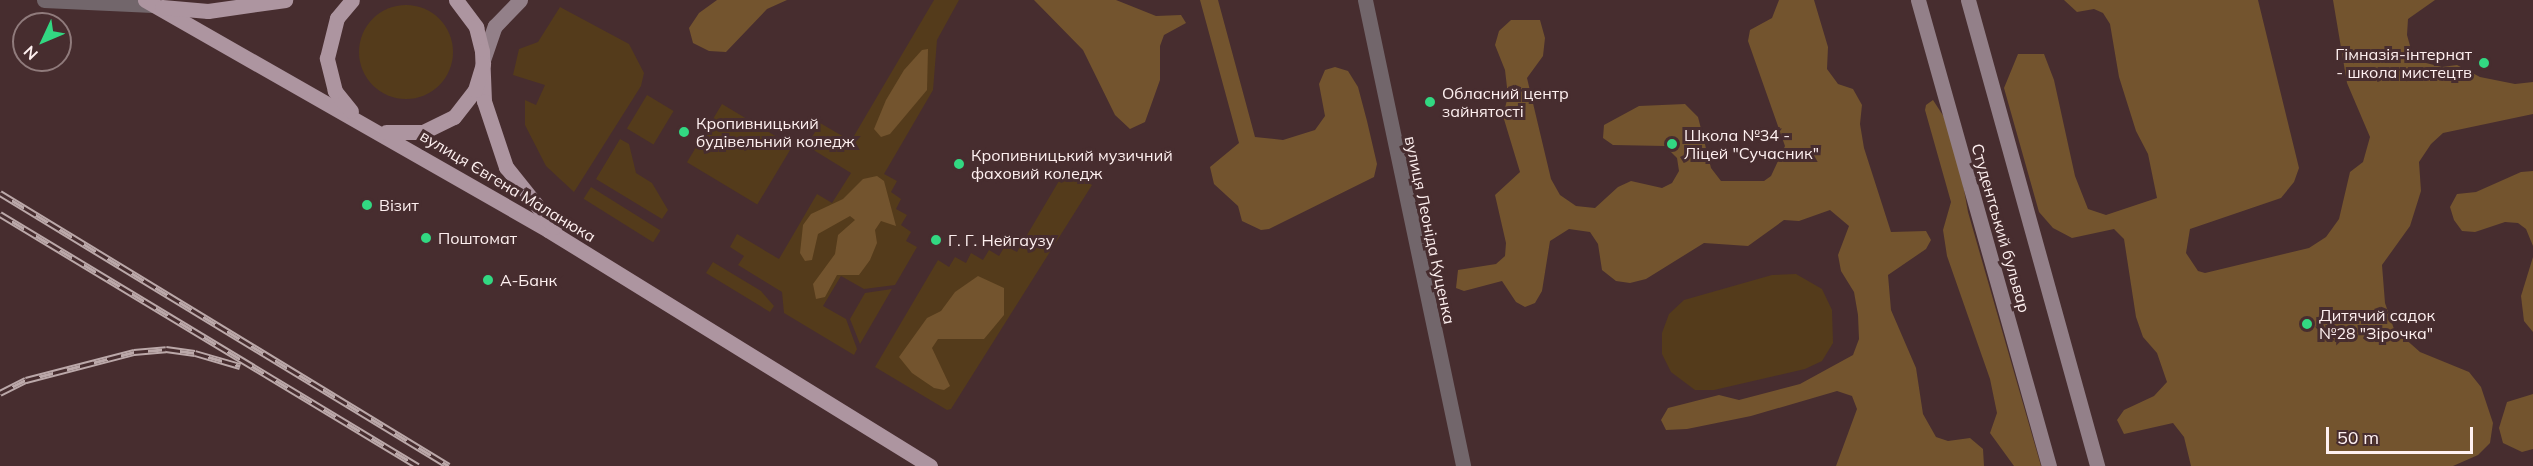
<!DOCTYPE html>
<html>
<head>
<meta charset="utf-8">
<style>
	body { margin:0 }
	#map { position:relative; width:2533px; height:466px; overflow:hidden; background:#472d2f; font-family:Mulish,sans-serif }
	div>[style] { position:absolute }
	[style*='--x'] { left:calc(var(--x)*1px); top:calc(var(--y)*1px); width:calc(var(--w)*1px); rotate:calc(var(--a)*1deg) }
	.green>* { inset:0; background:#543b1b; transform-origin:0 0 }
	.round { border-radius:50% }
	.forest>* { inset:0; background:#73542e }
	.street>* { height:15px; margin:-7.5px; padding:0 7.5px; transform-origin:7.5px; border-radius:7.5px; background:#72666b }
	.secondary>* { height:15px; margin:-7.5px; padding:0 7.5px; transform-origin:7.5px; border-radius:7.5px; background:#938089 }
	.primary>* { height:15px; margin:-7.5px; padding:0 7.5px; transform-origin:7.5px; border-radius:7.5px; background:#ad95a0 }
	.rail>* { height:7px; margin-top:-3.5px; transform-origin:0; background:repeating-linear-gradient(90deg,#472d2f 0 14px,#bba8a9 0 28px); box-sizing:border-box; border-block:2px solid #bba8a9 }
	.dots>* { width:16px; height:16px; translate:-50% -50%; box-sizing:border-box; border:3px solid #472d2f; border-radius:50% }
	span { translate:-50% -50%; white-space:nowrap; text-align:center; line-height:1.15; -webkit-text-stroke:6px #472d2f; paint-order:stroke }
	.poi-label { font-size:16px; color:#fef0f0 }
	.right { translate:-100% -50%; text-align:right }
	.left { translate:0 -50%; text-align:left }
	.street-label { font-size:16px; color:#fef0f0 }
	.north { position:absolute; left:12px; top:12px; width:60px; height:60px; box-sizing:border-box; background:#472d2f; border:2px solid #907b7c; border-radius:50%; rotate:226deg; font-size:16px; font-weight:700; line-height:24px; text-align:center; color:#fef0f0 }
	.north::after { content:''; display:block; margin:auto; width:21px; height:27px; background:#32d882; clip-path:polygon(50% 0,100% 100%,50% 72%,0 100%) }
	.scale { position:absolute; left:2326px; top:427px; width:147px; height:27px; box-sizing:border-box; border:3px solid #fef0f0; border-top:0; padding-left:8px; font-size:18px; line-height:21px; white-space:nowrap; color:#fef0f0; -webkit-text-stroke:4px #472d2f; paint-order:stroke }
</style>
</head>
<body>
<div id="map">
	<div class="green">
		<div style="clip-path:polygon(934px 0,959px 0,937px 40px,933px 90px,884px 174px,897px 181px,891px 192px,901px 199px,896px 209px,907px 215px,901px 225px,911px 232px,906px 241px,917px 247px,895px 285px,864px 289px,841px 276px,823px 306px,846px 319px,857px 349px,854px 355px,784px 313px,782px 292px,738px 265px,744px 256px,730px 247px,737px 234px,779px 259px,817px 194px,832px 203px,851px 173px,807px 146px,820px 123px,851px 141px)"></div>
		<div class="round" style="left:359px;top:5px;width:94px;height:94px"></div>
		<div style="clip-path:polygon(560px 7px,629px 44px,644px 73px,641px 86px,574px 192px,546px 166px,525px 125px,525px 100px,536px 105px,545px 85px,513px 75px,519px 49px,538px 42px)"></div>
		<div style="left:647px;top:95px;width:31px;height:39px;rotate:31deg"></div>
		<div style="left:722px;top:104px;width:82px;height:68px;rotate:31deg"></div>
		<div style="clip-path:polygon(620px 139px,629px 144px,636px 173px,652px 183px,668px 210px,662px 219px,596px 179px)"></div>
		<div style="clip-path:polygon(1066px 169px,1092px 185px,951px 409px,947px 410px,875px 367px,938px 260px,949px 267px,955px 257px,966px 263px,971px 253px,983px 260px,989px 250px,999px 256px,1005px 246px,1017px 252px)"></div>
		<div style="left:591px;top:187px;width:82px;height:14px;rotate:32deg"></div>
		<div style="clip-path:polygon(713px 262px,761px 291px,774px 306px,770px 312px,706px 273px)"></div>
		<div style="clip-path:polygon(1796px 274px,1822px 289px,1832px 310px,1833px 343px,1822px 361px,1805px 369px,1714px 390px,1695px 390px,1671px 372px,1662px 354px,1662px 333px,1669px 314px,1684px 300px,1772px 275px)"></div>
		<div style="clip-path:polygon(892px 289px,860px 344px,850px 319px,865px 293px)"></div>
	</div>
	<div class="forest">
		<div style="clip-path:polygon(717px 0,787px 0,767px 9px,726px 52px,709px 51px,693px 43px,689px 28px,699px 13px)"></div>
		<div style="clip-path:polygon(1034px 0,1116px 0,1156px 16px,1181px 15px,1186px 23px,1164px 35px,1160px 46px,1160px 80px,1145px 122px,1130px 129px,1115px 115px,1083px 50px)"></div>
		<div style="clip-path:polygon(1200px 0,1218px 0,1255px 137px,1283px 140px,1315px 130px,1325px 116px,1319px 84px,1325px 70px,1335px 67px,1348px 71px,1358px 87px,1367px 121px,1377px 164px,1374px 177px,1269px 229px,1261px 230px,1242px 221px,1238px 206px,1214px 184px,1210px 167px,1239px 143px)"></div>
		<div style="clip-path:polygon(1779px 0,1814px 0,1828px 47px,1827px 69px,1838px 84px,1853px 89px,1862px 105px,1860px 124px,1864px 148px,1891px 232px,1926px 231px,1931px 240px,1926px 249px,1888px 275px,1891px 310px,1916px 368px,1923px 414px,1936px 437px,1948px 441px,1970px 438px,1983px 449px,1984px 466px,1836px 466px,1857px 409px,1852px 396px,1837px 391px,1751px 416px,1687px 429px,1666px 430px,1661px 420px,1668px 408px,1719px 395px,1739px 400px,1800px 384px,1853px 355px,1859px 339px,1858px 315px,1854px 292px,1841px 271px,1838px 255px,1849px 226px,1830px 210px,1799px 221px,1784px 220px,1748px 246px,1704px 243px,1646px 279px,1630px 283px,1616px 281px,1602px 270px,1598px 244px,1590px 232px,1569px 229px,1550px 241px,1542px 291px,1535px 303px,1525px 307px,1516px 302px,1502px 281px,1464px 291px,1456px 288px,1458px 270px,1496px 264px,1505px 256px,1506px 243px,1495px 195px,1520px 172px,1503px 116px,1508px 96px,1505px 70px,1495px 45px,1499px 31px,1511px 20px,1540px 20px,1545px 38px,1543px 56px,1527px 78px,1551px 179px,1560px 195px,1576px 206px,1595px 208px,1618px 187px,1631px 181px,1662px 188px,1672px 183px,1679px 171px,1677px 158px,1665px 146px,1613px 145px,1603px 138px,1604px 125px,1639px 106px,1685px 104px,1698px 117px,1711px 168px,1721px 181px,1764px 181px,1771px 176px,1785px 146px,1748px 41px,1750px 30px,1772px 18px)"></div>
		<div style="clip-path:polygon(2064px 0,2258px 0,2299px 168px,2294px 182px,2281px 198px,2190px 229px,2186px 253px,2198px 271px,2205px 273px,2309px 248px,2326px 237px,2339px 219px,2350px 172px,2363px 162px,2370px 137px,2347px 83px,2333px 0,2435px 0,2408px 19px,2407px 35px,2414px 60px,2442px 67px,2457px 65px,2480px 77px,2515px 84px,2533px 82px,2533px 114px,2443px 133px,2431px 144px,2419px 162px,2421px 191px,2410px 226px,2382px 265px,2385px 303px,2394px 329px,2420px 352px,2469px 372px,2481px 387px,2493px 423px,2490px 443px,2478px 455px,2453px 466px,2191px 466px,2184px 437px,2173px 423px,2124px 434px,2117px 420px,2124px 410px,2154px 396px,2167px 382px,2157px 353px,2143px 337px,2136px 317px,2124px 239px,2114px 229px,2072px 238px,2053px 228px,2039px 212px,2004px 88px,2018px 54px,2044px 54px,2054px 80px,2075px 176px,2088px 209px,2106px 215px,2157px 198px,2148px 154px,2136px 131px,2119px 77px,2110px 24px,2103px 13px,2094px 9px,2077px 12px)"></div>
		<div style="clip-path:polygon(928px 49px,927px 90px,890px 134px,881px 137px,874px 129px,886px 100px,904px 70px,922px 50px)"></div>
		<div style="clip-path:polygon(1933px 100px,1944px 117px,1961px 173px,1968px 212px,2041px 466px,2014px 466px,1990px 433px,1997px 413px,1990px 379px,1947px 256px,1943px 230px,1951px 202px,1925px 110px,1926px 105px)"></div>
		<div style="clip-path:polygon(2533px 171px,2533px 246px,2526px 229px,2518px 223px,2505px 222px,2475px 232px,2462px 231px,2454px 220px,2450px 207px,2457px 194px,2476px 192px,2521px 172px)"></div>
		<div style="clip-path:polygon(877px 176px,884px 181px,896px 226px,881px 221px,875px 230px,877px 243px,870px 260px,859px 275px,837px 275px,825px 297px,816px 299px,813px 284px,835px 254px,838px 235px,855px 220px,850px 216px,818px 234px,812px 260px,805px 261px,800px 253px,803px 225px,811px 214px,843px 199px,863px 179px)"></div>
		<div style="clip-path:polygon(2533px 257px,2533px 332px,2524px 321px,2521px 296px)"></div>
		<div style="clip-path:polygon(978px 276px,1004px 288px,1004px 315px,984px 339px,938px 339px,932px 348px,950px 386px,944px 390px,934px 388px,912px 373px,899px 357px,927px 318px,941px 311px,955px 292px)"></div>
		<div style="clip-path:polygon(2533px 394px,2533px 449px,2522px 452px,2503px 443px,2499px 428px,2507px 402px)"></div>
	</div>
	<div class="street">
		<div style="--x:44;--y:0;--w:109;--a:2.6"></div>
		<div style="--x:1365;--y:0;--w:476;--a:78.1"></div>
	</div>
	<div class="secondary">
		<div style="--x:1918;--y:0;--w:484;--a:74.3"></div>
		<div style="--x:1968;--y:0;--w:484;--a:74.5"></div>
		<div style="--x:483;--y:60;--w:36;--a:-71"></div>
		<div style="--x:495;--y:26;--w:36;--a:-46"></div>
	</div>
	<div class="primary">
		<div style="--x:145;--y:0;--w:464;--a:29.7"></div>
		<div style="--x:548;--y:230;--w:449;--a:31.7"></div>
		<div style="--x:456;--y:0;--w:34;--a:53"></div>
		<div style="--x:476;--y:27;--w:25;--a:76"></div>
		<div style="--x:482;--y:51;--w:50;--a:87.7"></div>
		<div style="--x:484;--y:101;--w:70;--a:71.6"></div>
		<div style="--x:506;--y:167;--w:77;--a:51.3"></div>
		<div style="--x:162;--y:7;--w:46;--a:5"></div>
		<div style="--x:208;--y:11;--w:78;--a:-8.1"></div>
		<div style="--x:351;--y:111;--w:26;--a:-129"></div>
		<div style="--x:335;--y:91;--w:34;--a:-104"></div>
		<div style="--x:327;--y:58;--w:41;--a:-76"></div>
		<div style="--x:337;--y:18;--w:23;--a:-50"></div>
		<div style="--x:386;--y:132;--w:37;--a:0"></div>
		<div style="--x:423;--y:132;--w:34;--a:-26"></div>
		<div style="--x:454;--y:117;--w:34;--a:-52"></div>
		<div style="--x:475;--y:90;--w:28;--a:-73"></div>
	</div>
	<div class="rail">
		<div style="--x:0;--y:193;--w:525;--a:31.3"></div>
		<div style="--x:0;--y:214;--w:488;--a:31.1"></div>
		<div style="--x:0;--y:393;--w:29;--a:-27"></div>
		<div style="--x:26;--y:380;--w:112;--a:-14.5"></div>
		<div style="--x:134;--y:352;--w:32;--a:-5"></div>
		<div style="--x:166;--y:349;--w:29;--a:8"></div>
		<div style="--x:195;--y:353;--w:47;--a:16.1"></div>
	</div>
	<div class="dots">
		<div style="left:2484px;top:63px;background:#32d882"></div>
		<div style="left:1430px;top:102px;background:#32d882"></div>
		<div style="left:684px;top:132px;background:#32d882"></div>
		<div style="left:1672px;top:144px;background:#32d882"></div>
		<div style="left:959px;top:164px;background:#32d882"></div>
		<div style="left:367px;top:205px;background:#32d882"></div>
		<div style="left:426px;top:238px;background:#32d882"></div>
		<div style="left:936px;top:240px;background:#32d882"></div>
		<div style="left:488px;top:280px;background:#32d882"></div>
		<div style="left:2307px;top:324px;background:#32d882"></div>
	</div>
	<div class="poi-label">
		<span class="right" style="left:2472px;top:63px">Гімназія-інтернат<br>- школа мистецтв</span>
		<span class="left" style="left:1442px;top:102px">Обласний центр<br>зайнятості</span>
		<span class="left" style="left:696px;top:132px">Кропивницький<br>будівельний коледж</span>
		<span class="left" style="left:1684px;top:144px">Школа №34 -<br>Ліцей "Сучасник"</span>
		<span class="left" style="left:971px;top:164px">Кропивницький музичний<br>фаховий коледж</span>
		<span class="left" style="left:379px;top:205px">Візит</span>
		<span class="left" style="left:438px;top:238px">Поштомат</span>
		<span class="left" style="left:948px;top:240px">Г. Г. Нейгаузу</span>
		<span class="left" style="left:500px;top:280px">А-Банк</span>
		<span class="left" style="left:2319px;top:324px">Дитячий садок<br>№28 "Зірочка"</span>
	</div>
	<div class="street-label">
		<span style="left:508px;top:186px;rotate:31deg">вулиця Євгена Маланюка</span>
		<span style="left:2001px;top:228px;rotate:74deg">Студентський бульвар</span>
		<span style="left:1430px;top:230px;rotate:78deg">вулиця Леоніда Куценка</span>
	</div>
	<div class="north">N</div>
	<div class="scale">50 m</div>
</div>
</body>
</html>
